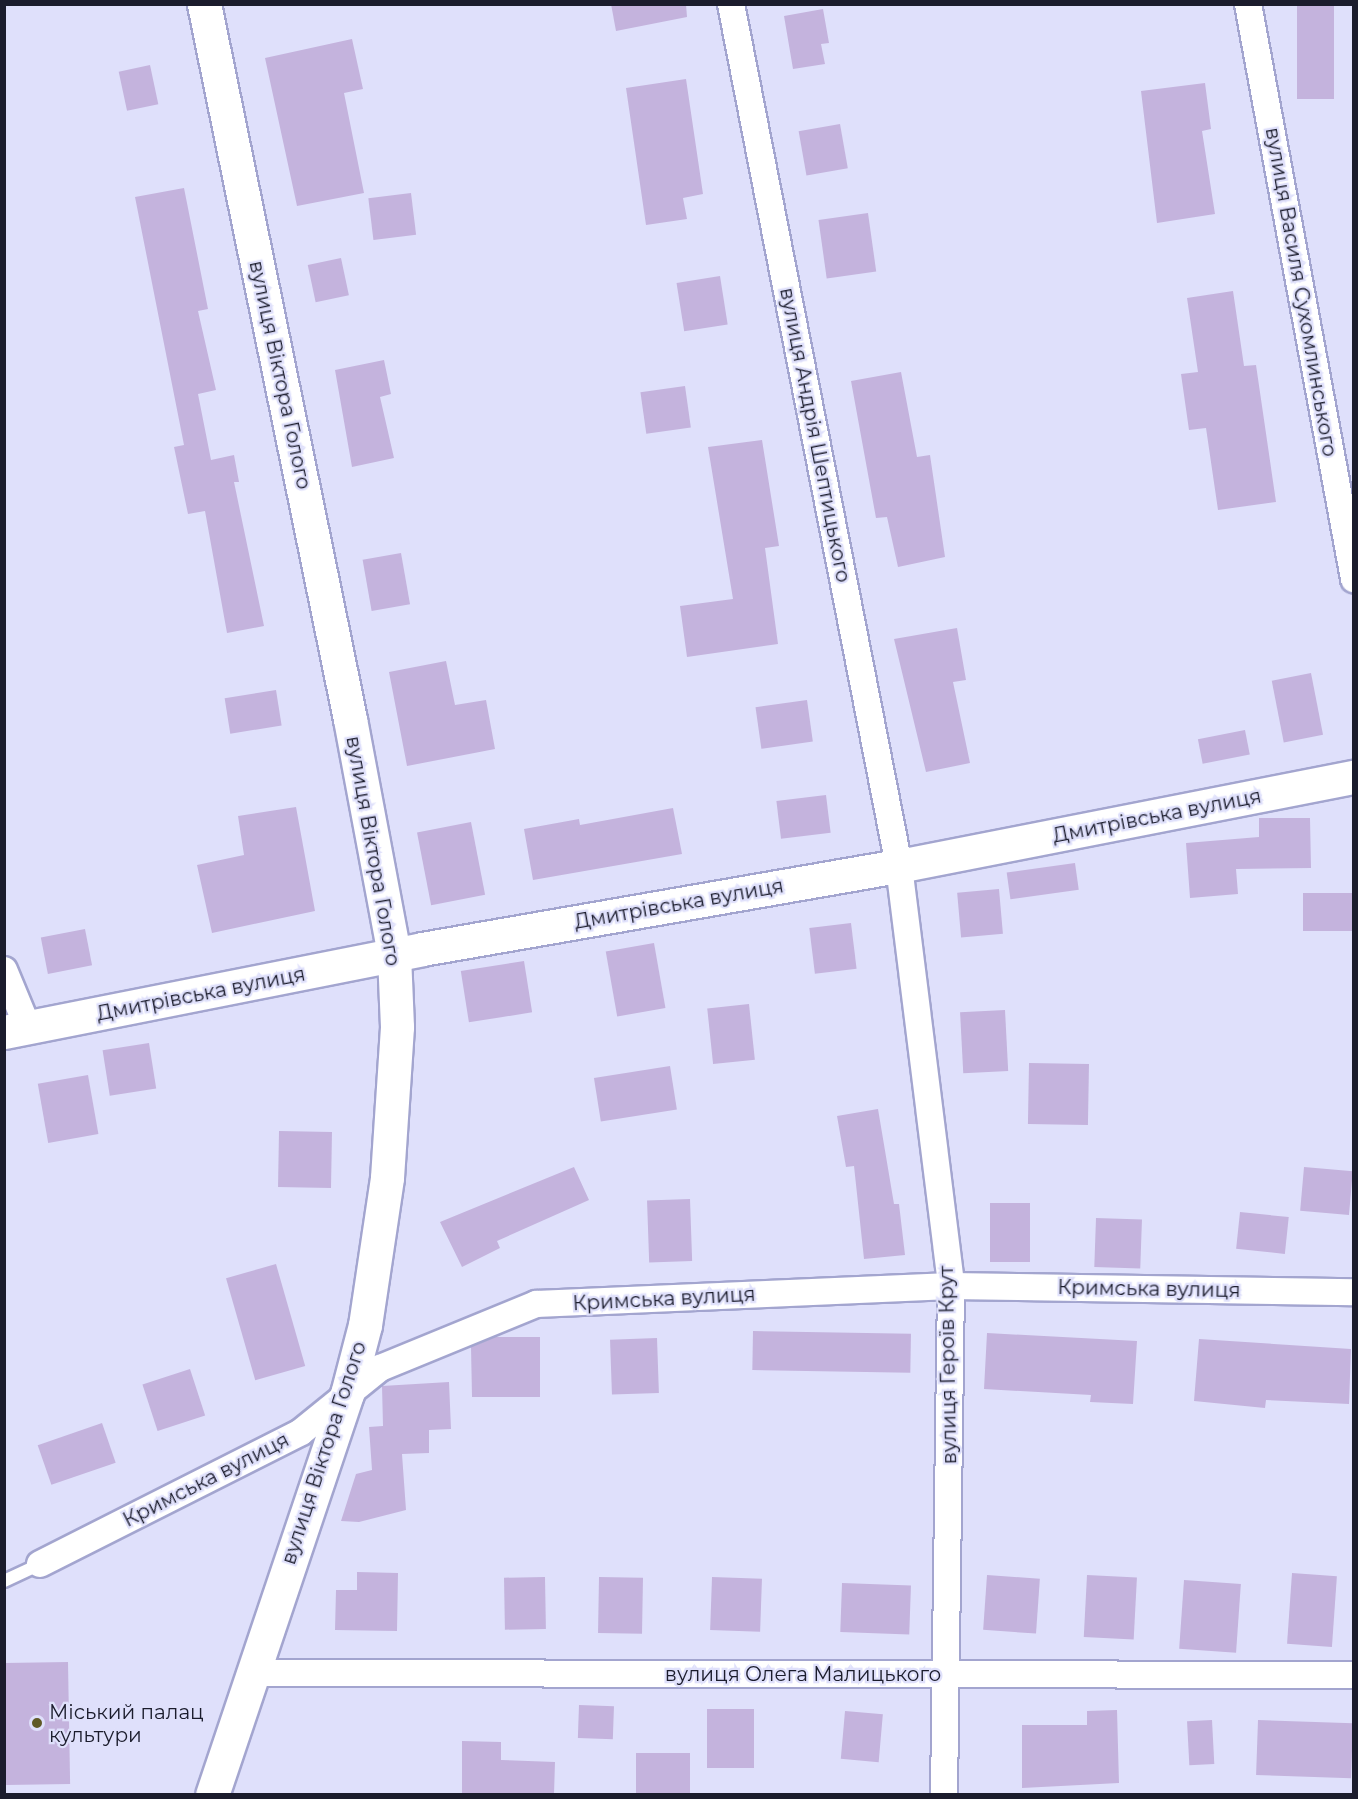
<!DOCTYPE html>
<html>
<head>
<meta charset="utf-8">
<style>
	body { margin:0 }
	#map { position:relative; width:1358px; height:1799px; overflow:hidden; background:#dfe0fb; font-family:Montserrat,sans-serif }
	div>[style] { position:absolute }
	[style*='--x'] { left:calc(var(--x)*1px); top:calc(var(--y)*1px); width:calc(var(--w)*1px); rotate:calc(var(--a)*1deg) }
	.building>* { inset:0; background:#c4b3dd; transform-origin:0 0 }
	.roads { filter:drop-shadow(2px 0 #a3a5cf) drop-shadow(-2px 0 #a3a5cf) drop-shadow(0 2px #a3a5cf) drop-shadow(0 -2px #a3a5cf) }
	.lane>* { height:12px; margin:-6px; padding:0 6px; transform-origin:6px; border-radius:6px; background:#fff }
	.street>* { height:26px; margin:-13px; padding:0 13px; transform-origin:13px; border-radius:13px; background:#fff }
	.secondary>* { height:33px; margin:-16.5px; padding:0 16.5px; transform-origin:16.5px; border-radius:16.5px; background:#fff }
	.primary>* { height:33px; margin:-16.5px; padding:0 16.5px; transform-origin:16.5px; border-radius:16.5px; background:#fff }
	.dots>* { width:16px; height:16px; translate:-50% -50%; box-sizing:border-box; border:3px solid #dfe0fb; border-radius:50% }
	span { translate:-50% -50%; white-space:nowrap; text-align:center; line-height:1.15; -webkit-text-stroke:4.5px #dfe0fb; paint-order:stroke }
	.street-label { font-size:20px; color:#1b1c2c }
	.poi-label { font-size:20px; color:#1b1c2c }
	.left { translate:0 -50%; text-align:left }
	.frame { position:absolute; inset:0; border:6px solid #1b1c2c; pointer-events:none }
</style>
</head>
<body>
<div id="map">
	<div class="building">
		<div style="clip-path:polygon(611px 4px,686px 4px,687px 17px,616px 31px)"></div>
		<div style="left:1297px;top:4px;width:37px;height:95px"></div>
		<div style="clip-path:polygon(823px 9px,829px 43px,821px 44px,825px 64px,793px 69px,784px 16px)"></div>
		<div style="clip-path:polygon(352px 39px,363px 89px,344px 93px,364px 193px,297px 206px,265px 58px)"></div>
		<div style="left:150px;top:65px;width:40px;height:32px;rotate:78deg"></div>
		<div style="clip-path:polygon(686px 79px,703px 194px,683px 198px,687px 219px,646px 225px,626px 88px)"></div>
		<div style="clip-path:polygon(1205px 83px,1211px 129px,1202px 131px,1215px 214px,1157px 223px,1141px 91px)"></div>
		<div style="left:840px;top:124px;width:45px;height:42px;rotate:80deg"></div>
		<div style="clip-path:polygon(184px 188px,208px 309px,198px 311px,216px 390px,198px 394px,211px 460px,234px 455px,239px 482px,234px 482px,264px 626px,227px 633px,205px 511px,188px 514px,174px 447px,184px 445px,135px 197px)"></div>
		<div style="left:411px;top:193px;width:42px;height:43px;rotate:83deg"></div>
		<div style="left:868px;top:213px;width:59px;height:50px;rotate:82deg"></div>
		<div style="left:341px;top:258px;width:38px;height:34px;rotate:78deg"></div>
		<div style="left:720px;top:276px;width:49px;height:44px;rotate:81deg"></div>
		<div style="clip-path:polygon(1233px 291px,1244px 366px,1256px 365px,1276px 502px,1218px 510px,1206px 428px,1189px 430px,1181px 374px,1198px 372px,1187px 298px)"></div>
		<div style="clip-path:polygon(384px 360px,391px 394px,380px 397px,394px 458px,352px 467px,335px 370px)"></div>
		<div style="clip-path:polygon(901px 372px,917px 457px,930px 455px,945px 557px,898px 567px,887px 517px,876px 518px,851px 381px)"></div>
		<div style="left:685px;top:386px;width:42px;height:45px;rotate:82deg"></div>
		<div style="clip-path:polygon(762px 440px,779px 546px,765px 548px,778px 644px,687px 657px,680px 606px,733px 599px,708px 447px)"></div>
		<div style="left:401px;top:553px;width:52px;height:39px;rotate:80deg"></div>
		<div style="clip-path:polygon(957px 628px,966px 680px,953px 682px,970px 763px,926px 772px,894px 639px)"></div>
		<div style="clip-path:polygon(446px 661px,455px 705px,486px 700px,495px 749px,407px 766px,389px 672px)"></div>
		<div style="left:1311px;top:673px;width:63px;height:40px;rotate:79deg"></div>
		<div style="left:276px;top:690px;width:36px;height:52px;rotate:81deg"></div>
		<div style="left:807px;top:700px;width:42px;height:52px;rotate:82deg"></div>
		<div style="left:1245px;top:730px;width:25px;height:48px;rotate:79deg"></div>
		<div style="left:826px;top:795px;width:38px;height:50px;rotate:83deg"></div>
		<div style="clip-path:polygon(296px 807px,315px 911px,212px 933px,197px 865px,244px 855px,238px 816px)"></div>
		<div style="clip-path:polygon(673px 808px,682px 854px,533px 880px,524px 829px,579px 819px,580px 825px)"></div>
		<div style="clip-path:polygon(1259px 818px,1310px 818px,1311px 868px,1236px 869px,1238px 894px,1190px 898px,1186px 843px,1259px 837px)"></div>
		<div style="left:471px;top:822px;width:74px;height:55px;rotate:79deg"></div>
		<div style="left:1075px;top:863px;width:27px;height:69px;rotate:82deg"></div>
		<div style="left:999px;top:889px;width:45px;height:42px;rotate:85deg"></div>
		<div style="left:1353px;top:893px;width:38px;height:50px;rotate:90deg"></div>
		<div style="left:851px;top:923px;width:46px;height:42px;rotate:83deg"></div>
		<div style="left:85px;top:929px;width:37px;height:45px;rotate:79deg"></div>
		<div style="left:654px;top:943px;width:66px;height:49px;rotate:80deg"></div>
		<div style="left:524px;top:961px;width:52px;height:64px;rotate:81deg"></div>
		<div style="left:749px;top:1004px;width:56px;height:42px;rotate:84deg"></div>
		<div style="left:1005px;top:1010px;width:61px;height:45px;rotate:87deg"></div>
		<div style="left:149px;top:1043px;width:46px;height:47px;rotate:81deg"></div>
		<div style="left:1029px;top:1063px;width:60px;height:61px;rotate:1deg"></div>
		<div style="left:670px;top:1066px;width:44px;height:77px;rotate:81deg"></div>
		<div style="left:88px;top:1075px;width:60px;height:51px;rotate:80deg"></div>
		<div style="clip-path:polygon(878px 1109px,894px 1204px,899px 1204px,905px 1255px,864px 1259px,854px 1166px,846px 1167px,837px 1116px)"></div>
		<div style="left:279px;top:1131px;width:53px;height:56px;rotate:1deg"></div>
		<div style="clip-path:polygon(574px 1167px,589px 1200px,497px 1241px,500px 1248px,462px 1267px,440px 1222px)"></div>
		<div style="left:1304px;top:1167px;width:49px;height:44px;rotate:5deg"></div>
		<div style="left:690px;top:1199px;width:62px;height:43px;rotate:88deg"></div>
		<div style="left:990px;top:1203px;width:40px;height:59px"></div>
		<div style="left:1240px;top:1212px;width:49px;height:37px;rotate:6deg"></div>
		<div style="left:1096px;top:1218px;width:46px;height:49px;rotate:2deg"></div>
		<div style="left:276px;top:1264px;width:106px;height:52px;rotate:74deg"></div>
		<div style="left:753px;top:1331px;width:158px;height:39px;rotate:1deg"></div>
		<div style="clip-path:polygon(987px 1333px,1137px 1341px,1133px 1404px,1090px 1402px,1091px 1395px,984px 1389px)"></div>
		<div style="clip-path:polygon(495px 1337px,540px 1337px,540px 1397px,472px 1397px,471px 1347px)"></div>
		<div style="left:657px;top:1338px;width:55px;height:47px;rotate:88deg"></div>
		<div style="clip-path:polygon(1199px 1339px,1351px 1349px,1349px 1404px,1266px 1400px,1265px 1408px,1194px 1401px)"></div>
		<div style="left:190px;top:1369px;width:49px;height:50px;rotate:72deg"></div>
		<div style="clip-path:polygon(449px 1382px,451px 1429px,429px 1430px,429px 1453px,402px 1454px,406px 1510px,359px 1522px,341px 1521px,356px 1474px,372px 1470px,369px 1427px,383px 1426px,382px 1386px)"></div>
		<div style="left:102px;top:1423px;width:42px;height:68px;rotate:71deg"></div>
		<div style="clip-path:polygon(357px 1572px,398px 1573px,397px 1631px,335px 1630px,336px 1590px,357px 1590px)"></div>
		<div style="left:1292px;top:1573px;width:45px;height:71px;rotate:4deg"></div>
		<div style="left:987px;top:1575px;width:53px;height:55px;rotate:4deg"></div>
		<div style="left:1087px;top:1575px;width:50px;height:62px;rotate:3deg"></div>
		<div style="left:545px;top:1577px;width:52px;height:41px;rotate:89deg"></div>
		<div style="left:599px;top:1577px;width:44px;height:56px;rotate:1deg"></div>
		<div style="left:712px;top:1577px;width:50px;height:53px;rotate:2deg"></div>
		<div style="left:1184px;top:1580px;width:57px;height:69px;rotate:4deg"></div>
		<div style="left:842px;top:1583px;width:69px;height:49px;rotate:2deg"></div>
		<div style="left:68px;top:1662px;width:122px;height:64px;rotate:89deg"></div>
		<div style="left:579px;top:1705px;width:35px;height:33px;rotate:2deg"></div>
		<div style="left:707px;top:1709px;width:47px;height:59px"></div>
		<div style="clip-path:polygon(1117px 1710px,1119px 1783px,1022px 1788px,1022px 1725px,1087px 1725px,1087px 1711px)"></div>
		<div style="left:845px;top:1711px;width:38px;height:48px;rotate:5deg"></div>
		<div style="left:1212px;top:1720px;width:44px;height:25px;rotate:87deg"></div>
		<div style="left:1258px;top:1720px;width:95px;height:55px;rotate:2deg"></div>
		<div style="clip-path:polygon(462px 1741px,501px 1742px,501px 1760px,555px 1762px,554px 1794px,462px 1794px)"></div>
		<div style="left:636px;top:1753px;width:54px;height:41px"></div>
	</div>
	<div class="roads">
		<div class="lane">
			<div style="--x:4;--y:1581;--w:40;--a:-25"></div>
		</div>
		<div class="street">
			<div style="--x:731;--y:4;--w:878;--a:78.97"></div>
			<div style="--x:899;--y:866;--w:423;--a:82.9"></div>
			<div style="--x:951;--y:1286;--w:508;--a:90.79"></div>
			<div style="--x:1248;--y:4;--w:585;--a:79.55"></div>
			<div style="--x:4;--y:970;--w:63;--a:67.5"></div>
			<div style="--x:40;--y:1564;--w:292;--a:-26.8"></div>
			<div style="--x:301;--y:1432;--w:102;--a:-39"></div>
			<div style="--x:380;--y:1368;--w:169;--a:-22.3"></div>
			<div style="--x:536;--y:1304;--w:415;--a:-2.5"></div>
			<div style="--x:951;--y:1286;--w:403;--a:0.9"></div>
			<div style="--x:252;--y:1673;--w:1102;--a:0.1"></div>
		</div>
		<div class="secondary">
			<div style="--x:4;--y:1032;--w:426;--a:-11.2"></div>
			<div style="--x:422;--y:949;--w:484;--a:-9.9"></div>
			<div style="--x:899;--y:866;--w:464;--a:-11.1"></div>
		</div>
		<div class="primary">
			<div style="--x:204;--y:4;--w:730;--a:78.46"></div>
			<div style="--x:350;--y:719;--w:240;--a:79.4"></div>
			<div style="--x:394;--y:955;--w:72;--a:87.6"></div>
			<div style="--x:397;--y:1027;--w:151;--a:93.8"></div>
			<div style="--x:387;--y:1178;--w:149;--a:98.5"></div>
			<div style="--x:365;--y:1325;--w:71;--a:104.6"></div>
			<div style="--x:347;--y:1394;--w:422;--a:108.6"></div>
		</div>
	</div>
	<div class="dots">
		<div style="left:37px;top:1723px;background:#5f5a26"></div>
	</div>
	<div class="street-label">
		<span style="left:1301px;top:292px;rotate:80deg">вулиця Василя Сухомлинського</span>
		<span style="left:280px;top:375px;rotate:78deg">вулиця Віктора Голого</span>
		<span style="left:815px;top:435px;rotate:79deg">вулиця Андрія Шептицького</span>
		<span style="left:1157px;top:816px;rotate:-11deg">Дмитрівська вулиця</span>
		<span style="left:373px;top:851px;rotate:80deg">вулиця Віктора Голого</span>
		<span style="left:679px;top:904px;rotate:-10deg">Дмитрівська вулиця</span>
		<span style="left:201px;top:994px;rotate:-11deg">Дмитрівська вулиця</span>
		<span style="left:1149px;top:1289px;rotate:1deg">Кримська вулиця</span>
		<span style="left:664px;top:1299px;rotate:-3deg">Кримська вулиця</span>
		<span style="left:948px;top:1365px;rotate:-91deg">вулиця Героїв Крут</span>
		<span style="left:324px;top:1453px;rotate:-72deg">вулиця Віктора Голого</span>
		<span style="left:206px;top:1480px;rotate:-27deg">Кримська вулиця</span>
		<span style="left:803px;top:1674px">вулиця Олега Малицького</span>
	</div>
	<div class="poi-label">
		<span class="left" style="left:49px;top:1724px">Міський палац<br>культури</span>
	</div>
	<div class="frame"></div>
</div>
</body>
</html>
